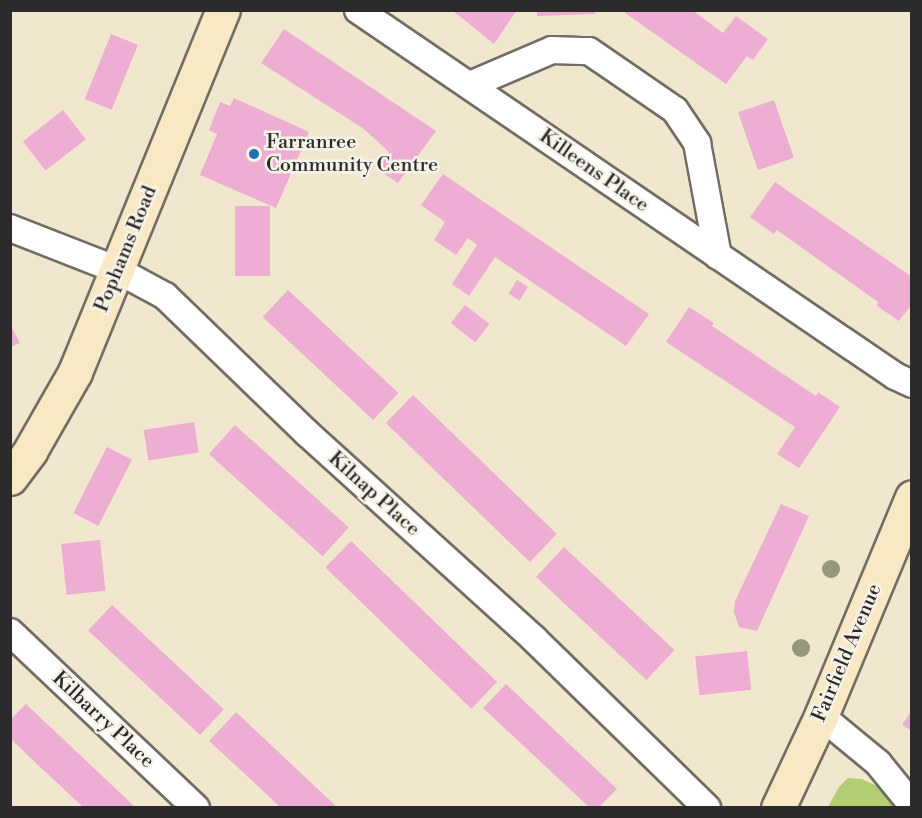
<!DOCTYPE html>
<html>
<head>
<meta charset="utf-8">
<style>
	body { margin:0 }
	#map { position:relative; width:922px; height:818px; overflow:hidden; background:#f1e7ce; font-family:"Libre Bodoni",serif }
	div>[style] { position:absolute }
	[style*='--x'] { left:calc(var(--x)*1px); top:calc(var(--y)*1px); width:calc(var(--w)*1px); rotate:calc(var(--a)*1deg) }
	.green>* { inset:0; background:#b3cd73 }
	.building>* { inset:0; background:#eeadd2; transform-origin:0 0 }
	.roads { filter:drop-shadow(2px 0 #706d64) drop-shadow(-2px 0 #706d64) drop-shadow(0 2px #706d64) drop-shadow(0 -2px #706d64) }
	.street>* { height:26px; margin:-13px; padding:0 13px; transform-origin:13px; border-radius:13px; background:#fff }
	.secondary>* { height:33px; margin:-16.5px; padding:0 16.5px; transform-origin:16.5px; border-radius:16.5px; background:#f8e8c3 }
	.trees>* { width:18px; height:18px; margin:-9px; border-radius:50%; background:#97967e }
	.dots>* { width:16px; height:16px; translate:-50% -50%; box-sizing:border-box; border:3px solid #f7f3e8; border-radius:50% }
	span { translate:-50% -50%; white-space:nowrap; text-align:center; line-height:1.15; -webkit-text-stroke:5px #f7f3e8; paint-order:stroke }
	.poi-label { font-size:20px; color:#2b2b2b }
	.left { translate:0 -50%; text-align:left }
	.street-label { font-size:20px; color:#2b2b2b }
	.frame { position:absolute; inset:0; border:12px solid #2b2b2b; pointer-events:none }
</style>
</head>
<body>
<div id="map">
	<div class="green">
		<div style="clip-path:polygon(848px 778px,862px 779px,881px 788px,897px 807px,828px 807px,839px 787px)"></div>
	</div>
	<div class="building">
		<div style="clip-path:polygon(452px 10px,517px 10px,494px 44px)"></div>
		<div style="clip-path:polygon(537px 10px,595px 10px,595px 14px,537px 16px)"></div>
		<div style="clip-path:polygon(627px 10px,692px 10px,723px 33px,736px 16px,768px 39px,753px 60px,747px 56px,726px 84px,625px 13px)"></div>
		<div style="clip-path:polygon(284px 29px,436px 131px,398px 183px,378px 170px,389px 152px,364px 129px,261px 63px)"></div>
		<div style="left:111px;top:34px;width:29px;height:70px;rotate:22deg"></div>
		<div style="clip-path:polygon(234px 98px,309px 132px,276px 208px,200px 175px,217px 134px,209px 130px,220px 102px,230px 106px)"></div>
		<div style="left:774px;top:100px;width:61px;height:38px;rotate:71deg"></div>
		<div style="left:63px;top:110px;width:37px;height:51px;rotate:52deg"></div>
		<div style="clip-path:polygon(443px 174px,649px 314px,626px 346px,495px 257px,469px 296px,452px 284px,477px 245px,468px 238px,456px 255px,434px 240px,445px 222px,421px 205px)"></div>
		<div style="clip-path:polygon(775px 182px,912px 277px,912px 304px,899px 321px,877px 306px,878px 302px,777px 230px,774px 234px,750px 217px)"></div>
		<div style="left:235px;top:206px;width:35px;height:70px"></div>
		<div style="left:517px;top:280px;width:13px;height:16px;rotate:32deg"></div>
		<div style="left:288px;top:290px;width:151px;height:37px;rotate:43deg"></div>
		<div style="left:465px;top:305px;width:31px;height:23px;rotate:38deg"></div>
		<div style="clip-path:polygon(689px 307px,714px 323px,712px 326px,816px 396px,818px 392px,840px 407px,799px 468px,777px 454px,795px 427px,666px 342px)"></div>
		<div style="clip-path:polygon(10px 324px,20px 343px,10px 347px)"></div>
		<div style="left:413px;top:395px;width:200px;height:39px;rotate:44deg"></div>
		<div style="left:194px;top:422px;width:31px;height:51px;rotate:81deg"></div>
		<div style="left:235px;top:425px;width:153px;height:39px;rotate:42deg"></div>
		<div style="left:107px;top:447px;width:28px;height:74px;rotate:27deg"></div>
		<div style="clip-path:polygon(781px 504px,809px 516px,757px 631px,739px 627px,734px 612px,735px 601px)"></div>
		<div style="left:100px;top:540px;width:51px;height:39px;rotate:84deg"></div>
		<div style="left:351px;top:541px;width:203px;height:37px;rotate:44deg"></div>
		<div style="left:564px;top:547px;width:151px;height:41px;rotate:43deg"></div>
		<div style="left:112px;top:605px;width:153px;height:35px;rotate:43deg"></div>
		<div style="left:747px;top:651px;width:39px;height:52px;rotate:84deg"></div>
		<div style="clip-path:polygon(506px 684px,617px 789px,599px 807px,589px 807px,483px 708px)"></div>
		<div style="clip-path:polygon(26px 704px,44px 721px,135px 807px,83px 807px,38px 765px,10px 738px,10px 720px)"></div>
		<div style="clip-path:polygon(912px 710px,912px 731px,902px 725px)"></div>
		<div style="clip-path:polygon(236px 712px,254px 729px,337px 807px,280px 807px,246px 775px,209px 741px)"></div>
	</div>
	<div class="roads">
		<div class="street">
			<div style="--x:358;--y:10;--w:650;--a:34.28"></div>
			<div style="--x:895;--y:376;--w:19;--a:25"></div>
			<div style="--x:470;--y:85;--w:89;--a:-23.1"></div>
			<div style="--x:552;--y:50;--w:37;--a:2"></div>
			<div style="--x:589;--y:51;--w:104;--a:34.5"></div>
			<div style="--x:675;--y:110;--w:40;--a:56"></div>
			<div style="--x:697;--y:143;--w:115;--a:79.5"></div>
			<div style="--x:10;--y:228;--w:115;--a:21.4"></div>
			<div style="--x:117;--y:270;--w:55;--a:28.4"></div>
			<div style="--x:165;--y:296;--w:197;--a:44"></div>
			<div style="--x:307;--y:433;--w:307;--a:42.2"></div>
			<div style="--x:534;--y:639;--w:242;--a:44.3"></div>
			<div style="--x:10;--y:632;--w:256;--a:43.4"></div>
			<div style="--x:821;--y:716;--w:74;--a:39.5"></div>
			<div style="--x:878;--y:763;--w:54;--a:51"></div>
		</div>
		<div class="secondary">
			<div style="--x:10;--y:478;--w:34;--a:-53"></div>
			<div style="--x:30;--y:451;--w:91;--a:-60.3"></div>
			<div style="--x:75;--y:372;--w:391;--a:-67.8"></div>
			<div style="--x:778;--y:808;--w:102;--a:-64.9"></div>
			<div style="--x:821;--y:716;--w:237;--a:-67.4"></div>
		</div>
	</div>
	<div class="trees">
		<div style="left:831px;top:569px"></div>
		<div style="left:801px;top:648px"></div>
	</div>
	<div class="dots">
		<div style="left:254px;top:154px;background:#1f6fb2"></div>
	</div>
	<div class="poi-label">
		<span class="left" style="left:266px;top:154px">Farranree<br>Community Centre</span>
	</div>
	<div class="street-label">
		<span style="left:594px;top:171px;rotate:35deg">Killeens Place</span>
		<span style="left:126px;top:249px;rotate:-68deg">Pophams Road</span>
		<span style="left:374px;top:494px;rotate:42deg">Kilnap Place</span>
		<span style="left:847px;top:653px;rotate:-67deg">Fairfield Avenue</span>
		<span style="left:103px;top:720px;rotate:43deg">Kilbarry Place</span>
	</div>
	<div class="frame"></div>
</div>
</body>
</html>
